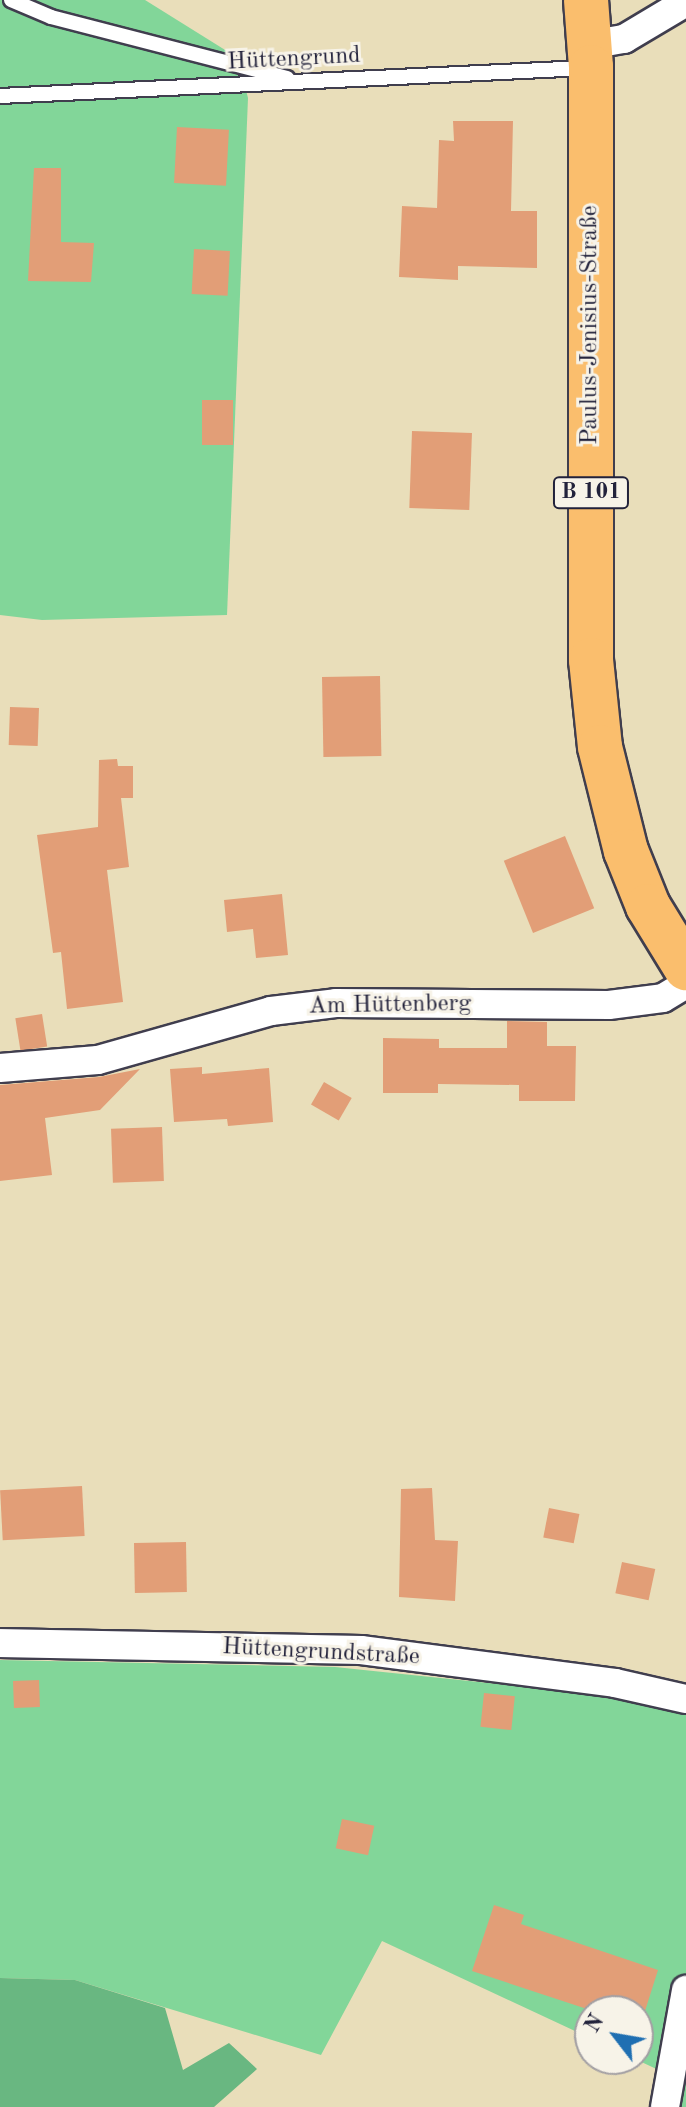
<!DOCTYPE html>
<html>
<head>
<meta charset="utf-8">
<style>
	body { margin:0 }
	#map { position:relative; width:686px; height:2107px; overflow:hidden; background:#e9deba; font-family:"Old Standard TT",serif }
	div>[style] { position:absolute }
	[style*='--x'] { left:calc(var(--x)*1px); top:calc(var(--y)*1px); width:calc(var(--w)*1px); rotate:calc(var(--a)*1deg) }
	.green>* { inset:0; background:#82d699 }
	.forest>* { inset:0; background:#69b781 }
	.building>* { inset:0; background:#e29e77; transform-origin:0 0 }
	.roads { filter:drop-shadow(2px 0 #403e4e) drop-shadow(-2px 0 #403e4e) drop-shadow(0 2px #403e4e) drop-shadow(0 -2px #403e4e) }
	.lane>* { height:14px; margin:-7px; padding:0 7px; transform-origin:7px; border-radius:7px; background:#fff }
	.street>* { height:28px; margin:-14px; padding:0 14px; transform-origin:14px; border-radius:14px; background:#fff }
	.primary>* { height:44px; margin:-22px; padding:0 22px; transform-origin:22px; border-radius:22px; background:#fabe6d }
	span { translate:-50% -50%; white-space:nowrap; text-align:center; line-height:1.15; -webkit-text-stroke:6px #f7f3e8; paint-order:stroke }
	.shield-label span { padding:2px 6px; background:#f7f3e8; border:2px solid; border-radius:6px; -webkit-text-stroke-width:0 }
	.shield-label { font-size:22px; color:#22223b; font-weight:700 }
	.street-label { font-size:24px; color:#22223b }
	.north { position:absolute; left:574px; top:1995px; width:80px; height:80px; box-sizing:border-box; background:#f7f3e8; border:2px solid #a29fa3; border-radius:50%; rotate:301deg; font-size:22px; font-weight:700; line-height:32px; text-align:center; color:#22223b }
	.north::after { content:''; display:block; margin:auto; width:28px; height:36px; background:#1f6fb2; clip-path:polygon(50% 0,100% 100%,50% 72%,0 100%) }
</style>
</head>
<body>
<div id="map">
	<div class="green">
		<div style="clip-path:polygon(0 0,145px 0,238px 58px,248px 98px,227px 615px,42px 620px,0 615px)"></div>
		<div style="clip-path:polygon(0 1660px,335px 1667px,624px 1697px,686px 1714px,686px 2107px,675px 2107px,680px 2080px,635px 2059px,638px 2059px,638px 2011px,590px 2011px,590px 2038px,382px 1941px,321px 2055px,75px 1980px,0 1978px)"></div>
	</div>
	<div class="forest">
		<div style="clip-path:polygon(0 1978px,75px 1980px,165px 2008px,183px 2070px,229px 2043px,257px 2069px,214px 2107px,0 2107px)"></div>
	</div>
	<div class="building">
		<div style="clip-path:polygon(453px 121px,513px 121px,511px 211px,537px 211px,537px 268px,458px 266px,458px 280px,399px 277px,402px 206px,437px 208px,439px 140px,454px 141px)"></div>
		<div style="left:177px;top:127px;width:52px;height:56px;rotate:3deg"></div>
		<div style="clip-path:polygon(34px 168px,61px 168px,61px 242px,94px 243px,91px 282px,28px 281px)"></div>
		<div style="left:194px;top:249px;width:36px;height:45px;rotate:3deg"></div>
		<div style="left:202px;top:400px;width:31px;height:45px"></div>
		<div style="left:412px;top:431px;width:60px;height:77px;rotate:2deg"></div>
		<div style="left:380px;top:676px;width:80px;height:58px;rotate:89deg"></div>
		<div style="left:10px;top:707px;width:29px;height:38px;rotate:2deg"></div>
		<div style="clip-path:polygon(117px 759px,118px 766px,133px 766px,133px 798px,121px 798px,129px 867px,107px 870px,123px 1002px,67px 1009px,61px 952px,53px 953px,37px 835px,98px 827px,99px 760px)"></div>
		<div style="left:565px;top:836px;width:78px;height:66px;rotate:68deg"></div>
		<div style="clip-path:polygon(282px 894px,288px 955px,256px 958px,253px 929px,227px 932px,224px 900px)"></div>
		<div style="left:42px;top:1014px;width:33px;height:27px;rotate:81deg"></div>
		<div style="clip-path:polygon(507px 1021px,547px 1022px,547px 1046px,576px 1046px,575px 1101px,519px 1101px,519px 1085px,438px 1084px,438px 1093px,383px 1093px,383px 1038px,439px 1039px,439px 1048px,507px 1048px)"></div>
		<div style="clip-path:polygon(202px 1067px,202px 1074px,269px 1068px,273px 1122px,228px 1126px,227px 1119px,174px 1122px,170px 1069px)"></div>
		<div style="clip-path:polygon(140px 1069px,100px 1110px,45px 1118px,52px 1175px,0 1181px,0 1085px,99px 1077px)"></div>
		<div style="left:324px;top:1082px;width:32px;height:26px;rotate:30deg"></div>
		<div style="left:162px;top:1127px;width:54px;height:51px;rotate:88deg"></div>
		<div style="left:82px;top:1486px;width:50px;height:82px;rotate:87deg"></div>
		<div style="clip-path:polygon(432px 1488px,435px 1540px,458px 1541px,455px 1601px,399px 1597px,401px 1489px)"></div>
		<div style="left:549px;top:1508px;width:31px;height:30px;rotate:11deg"></div>
		<div style="left:186px;top:1542px;width:50px;height:52px;rotate:89deg"></div>
		<div style="left:622px;top:1562px;width:34px;height:32px;rotate:12deg"></div>
		<div style="left:39px;top:1680px;width:27px;height:26px;rotate:88deg"></div>
		<div style="left:484px;top:1693px;width:31px;height:34px;rotate:6deg"></div>
		<div style="left:342px;top:1819px;width:33px;height:30px;rotate:12deg"></div>
		<div style="clip-path:polygon(494px 1905px,524px 1915px,521px 1924px,658px 1970px,645px 2011px,593px 2011px,472px 1971px)"></div>
	</div>
	<div class="roads">
		<div class="lane">
			<div style="--x:11;--y:0;--w:43;--a:23"></div>
			<div style="--x:51;--y:17;--w:244;--a:14.5"></div>
			<div style="--x:0;--y:96;--w:587;--a:-2.74"></div>
		</div>
		<div class="street">
			<div style="--x:589;--y:45;--w:36;--a:-10"></div>
			<div style="--x:624;--y:39;--w:72;--a:-30.8"></div>
			<div style="--x:0;--y:1068;--w:98;--a:-4.7"></div>
			<div style="--x:98;--y:1060;--w:180;--a:-15.8"></div>
			<div style="--x:271;--y:1011;--w:65;--a:-7"></div>
			<div style="--x:336;--y:1003;--w:273;--a:0.4"></div>
			<div style="--x:609;--y:1005;--w:54;--a:-7.4"></div>
			<div style="--x:663;--y:998;--w:27;--a:-31"></div>
			<div style="--x:0;--y:1643;--w:361;--a:1.1"></div>
			<div style="--x:361;--y:1650;--w:256;--a:7.4"></div>
			<div style="--x:615;--y:1683;--w:73;--a:12.7"></div>
			<div style="--x:665;--y:2107;--w:119;--a:-79.8"></div>
		</div>
		<div class="primary">
			<div style="--x:586;--y:0;--w:67;--a:85.7"></div>
			<div style="--x:591;--y:67;--w:593;--a:90"></div>
			<div style="--x:591;--y:660;--w:87;--a:84.1"></div>
			<div style="--x:600;--y:747;--w:107;--a:76"></div>
			<div style="--x:626;--y:851;--w:59;--a:68.2"></div>
			<div style="--x:648;--y:906;--w:73;--a:58.5"></div>
		</div>
	</div>
	<div class="shield-label">
		<span style="left:591px;top:493px">B 101</span>
	</div>
	<div class="street-label">
		<span style="left:294px;top:60px;rotate:-3deg">Hüttengrund</span>
		<span style="left:591px;top:325px;rotate:-90deg">Paulus-Jenisius-Straße</span>
		<span style="left:390px;top:1006px;rotate:-1deg">Am Hüttenberg</span>
		<span style="left:321px;top:1653px;rotate:3deg">Hüttengrundstraße</span>
	</div>
	<div class="north">N</div>
</div>
</body>
</html>
